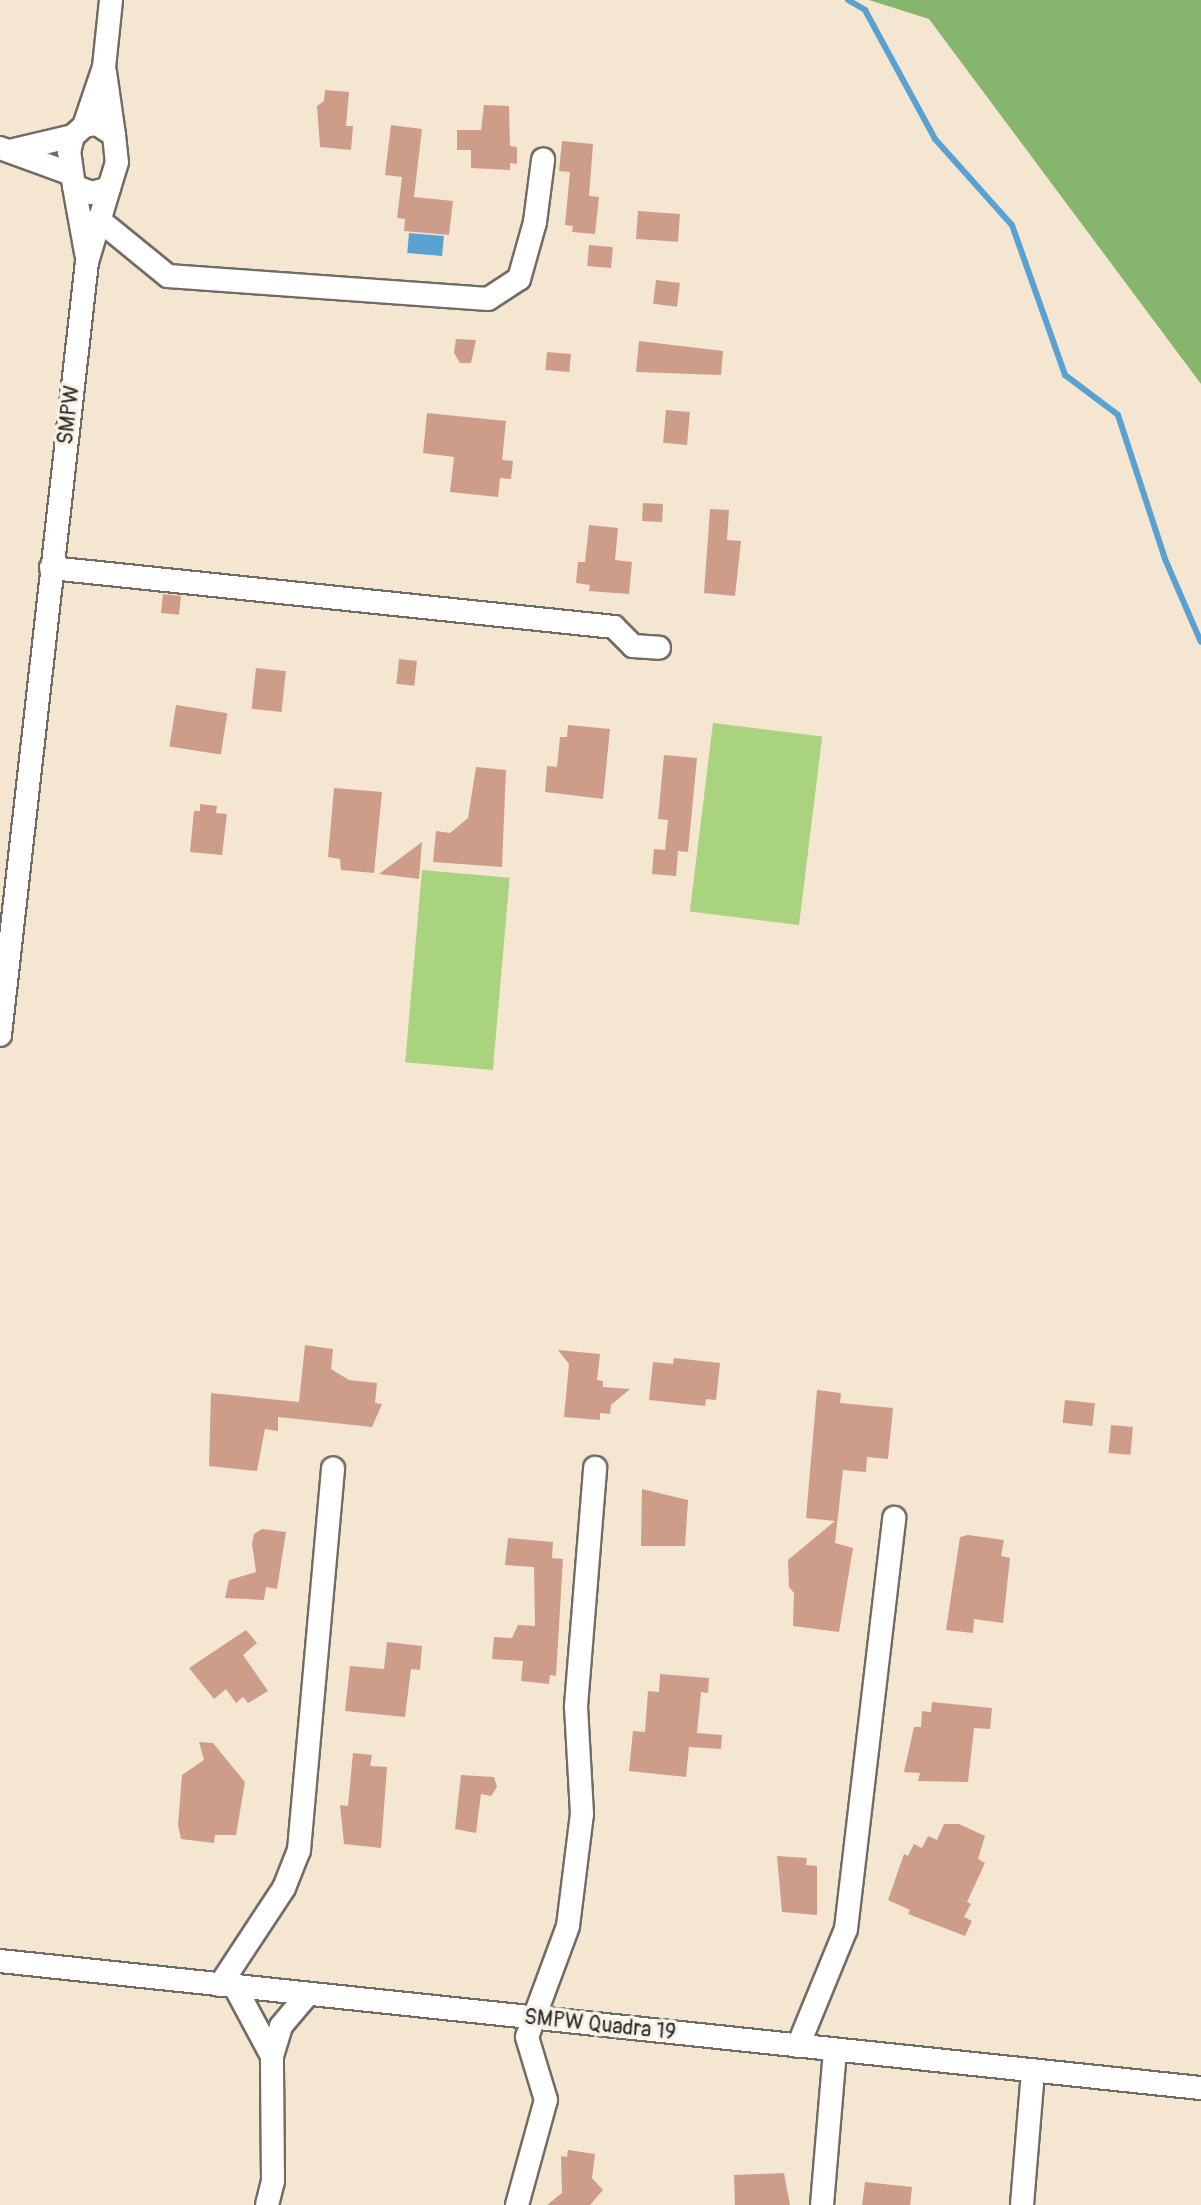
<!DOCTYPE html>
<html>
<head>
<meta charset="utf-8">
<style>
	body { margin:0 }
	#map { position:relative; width:1201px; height:2205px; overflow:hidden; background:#f5e6d2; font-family:Pangolin,sans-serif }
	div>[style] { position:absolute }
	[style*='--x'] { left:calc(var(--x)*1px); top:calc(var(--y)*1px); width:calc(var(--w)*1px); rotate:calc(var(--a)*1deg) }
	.green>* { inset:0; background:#a9d37f; transform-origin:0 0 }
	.forest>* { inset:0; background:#86b56e }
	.water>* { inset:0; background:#59a1d0; transform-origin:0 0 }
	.stream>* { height:6px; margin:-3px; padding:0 3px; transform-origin:3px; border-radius:3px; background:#59a1d0 }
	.building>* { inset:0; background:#cd9d8a; transform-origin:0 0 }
	.roads { filter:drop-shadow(2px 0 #726c65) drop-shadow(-2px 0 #726c65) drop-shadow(0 2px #726c65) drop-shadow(0 -2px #726c65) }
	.minor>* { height:22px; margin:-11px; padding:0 11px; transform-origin:11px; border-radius:11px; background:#fff }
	span { translate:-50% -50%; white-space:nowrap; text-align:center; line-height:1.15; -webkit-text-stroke:7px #f7f3e8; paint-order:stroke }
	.street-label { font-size:22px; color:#2b2b2b }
</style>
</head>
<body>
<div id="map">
	<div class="green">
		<div style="left:713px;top:723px;width:110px;height:190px;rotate:7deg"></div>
		<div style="left:422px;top:870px;width:88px;height:193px;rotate:5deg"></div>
	</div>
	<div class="forest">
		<div style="clip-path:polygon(869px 0,1201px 0,1201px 384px,929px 19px)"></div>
	</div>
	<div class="water">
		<div style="left:409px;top:233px;width:35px;height:20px;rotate:5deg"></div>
	</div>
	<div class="stream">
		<div style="--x:848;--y:0;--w:20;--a:30"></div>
		<div style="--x:865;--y:10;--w:147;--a:61.5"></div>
		<div style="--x:935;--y:139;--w:115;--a:48.2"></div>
		<div style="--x:1012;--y:225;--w:159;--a:70.5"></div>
		<div style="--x:1065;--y:375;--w:66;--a:37"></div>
		<div style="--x:1118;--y:415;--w:151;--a:71.9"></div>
		<div style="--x:1165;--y:559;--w:90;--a:66.6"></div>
	</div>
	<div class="building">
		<div style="clip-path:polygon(325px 90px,349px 92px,346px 126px,353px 126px,351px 150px,320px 147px,317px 106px,324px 101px)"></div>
		<div style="clip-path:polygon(484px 105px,509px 106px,510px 146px,517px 147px,517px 164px,510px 163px,510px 170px,471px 168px,471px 150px,457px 150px,457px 130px,481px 130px)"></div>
		<div style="clip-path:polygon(391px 125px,422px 129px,414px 197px,453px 201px,449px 235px,404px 231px,405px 219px,397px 218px,402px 177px,385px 175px)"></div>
		<div style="clip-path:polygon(562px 141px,593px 144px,589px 196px,599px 197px,595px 234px,572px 232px,573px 226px,565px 225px,570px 172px,559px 171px)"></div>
		<div style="left:638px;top:211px;width:42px;height:28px;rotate:4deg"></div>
		<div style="left:589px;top:245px;width:24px;height:21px;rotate:5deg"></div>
		<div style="left:656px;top:280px;width:24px;height:24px;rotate:7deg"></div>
		<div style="clip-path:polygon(456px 339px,476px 340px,471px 363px,460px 363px,454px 353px)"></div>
		<div style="clip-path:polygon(639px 341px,723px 351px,721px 375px,636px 372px)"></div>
		<div style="left:547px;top:352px;width:24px;height:18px;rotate:5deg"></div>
		<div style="left:666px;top:410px;width:24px;height:33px;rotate:5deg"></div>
		<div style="clip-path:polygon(427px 413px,506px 421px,502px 460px,513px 461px,511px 479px,500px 478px,498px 497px,450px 492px,454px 457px,423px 453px)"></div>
		<div style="left:643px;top:503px;width:20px;height:18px;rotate:3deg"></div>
		<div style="clip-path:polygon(710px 509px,729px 510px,727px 540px,741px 541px,735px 596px,704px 593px)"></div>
		<div style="clip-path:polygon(589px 525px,618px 528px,615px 560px,632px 562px,629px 594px,589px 591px,590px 585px,576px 583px,578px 562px,585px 562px)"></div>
		<div style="left:163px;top:594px;width:18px;height:19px;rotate:6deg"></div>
		<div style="left:399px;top:659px;width:18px;height:25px;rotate:6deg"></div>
		<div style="left:256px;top:668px;width:30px;height:41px;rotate:6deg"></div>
		<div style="left:176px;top:705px;width:52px;height:42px;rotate:9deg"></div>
		<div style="clip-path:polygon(568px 725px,610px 729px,603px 799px,545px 792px,547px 766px,557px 767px,560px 737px,567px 737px)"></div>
		<div style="clip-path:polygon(664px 755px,697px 758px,688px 852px,678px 851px,676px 876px,652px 874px,654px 849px,677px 851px,665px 850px,668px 820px,658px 819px)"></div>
		<div style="clip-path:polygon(476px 767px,506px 770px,502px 867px,433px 862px,436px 831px,450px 833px,468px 818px)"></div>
		<div style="clip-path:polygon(334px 788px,382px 792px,374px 873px,341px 870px,340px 859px,328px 857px)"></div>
		<div style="clip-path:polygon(200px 804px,217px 806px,216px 813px,227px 814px,222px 855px,190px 852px,194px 811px,200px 811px)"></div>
		<div style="clip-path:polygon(422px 842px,419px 879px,379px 874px)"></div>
		<div style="clip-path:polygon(305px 1345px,333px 1349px,331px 1369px,349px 1380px,377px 1383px,375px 1403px,382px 1404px,372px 1427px,278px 1417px,278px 1431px,265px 1429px,257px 1471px,209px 1466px,211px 1393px,299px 1402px)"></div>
		<div style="clip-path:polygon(558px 1350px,600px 1354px,597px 1380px,603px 1381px,603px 1387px,630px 1389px,611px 1405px,610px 1414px,600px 1413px,600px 1420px,564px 1417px,569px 1364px)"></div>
		<div style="clip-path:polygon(674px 1358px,720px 1363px,716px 1400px,706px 1399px,705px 1406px,649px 1400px,653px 1362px,673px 1364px)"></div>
		<div style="clip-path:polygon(817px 1390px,841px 1393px,840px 1403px,893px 1408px,888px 1459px,867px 1457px,866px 1472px,843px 1470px,835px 1543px,853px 1548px,839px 1632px,793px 1626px,794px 1593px,789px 1587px,788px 1560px,835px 1521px,806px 1518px)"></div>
		<div style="left:1065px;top:1400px;width:30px;height:23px;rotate:6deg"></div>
		<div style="left:1111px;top:1425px;width:22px;height:28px;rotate:5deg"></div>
		<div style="clip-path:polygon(642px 1489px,688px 1500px,685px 1546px,641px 1546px)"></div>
		<div style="clip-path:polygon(262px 1529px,286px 1532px,277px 1589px,266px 1587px,264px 1600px,225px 1598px,229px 1580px,256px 1572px,252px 1544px,254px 1534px)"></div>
		<div style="clip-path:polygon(968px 1535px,1004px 1540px,1001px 1556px,1010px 1558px,1003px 1623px,974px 1619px,973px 1633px,946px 1630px,960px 1537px)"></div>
		<div style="clip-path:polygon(508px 1538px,553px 1542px,552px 1558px,563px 1559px,556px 1676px,550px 1675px,549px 1684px,521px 1681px,523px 1661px,492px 1659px,494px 1637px,512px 1638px,518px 1625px,535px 1626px,534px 1567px,505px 1565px)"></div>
		<div style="clip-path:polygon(246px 1630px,257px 1643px,243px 1655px,268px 1691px,248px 1703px,243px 1697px,236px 1703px,226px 1689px,214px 1699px,189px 1668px)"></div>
		<div style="clip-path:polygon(387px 1642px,422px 1646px,420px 1670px,411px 1669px,405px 1717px,345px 1711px,350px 1666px,384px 1669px)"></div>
		<div style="clip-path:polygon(660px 1674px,709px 1678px,708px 1693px,701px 1692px,697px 1733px,722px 1735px,721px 1749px,689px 1747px,686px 1777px,629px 1771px,633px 1731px,645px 1732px,648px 1691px,659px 1692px)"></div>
		<div style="clip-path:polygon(932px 1702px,992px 1708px,990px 1729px,974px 1728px,968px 1782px,918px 1781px,920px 1773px,904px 1772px,914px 1727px,921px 1727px,922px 1711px,931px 1712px)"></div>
		<div style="clip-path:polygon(199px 1742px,213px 1743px,245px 1782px,236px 1835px,215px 1835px,214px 1843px,181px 1839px,178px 1825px,182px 1775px,204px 1760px)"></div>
		<div style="clip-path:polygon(353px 1753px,372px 1755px,370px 1766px,387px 1767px,381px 1848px,344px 1844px,340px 1805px,348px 1806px)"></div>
		<div style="clip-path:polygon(461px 1775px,494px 1777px,497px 1787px,491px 1796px,481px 1794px,476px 1833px,455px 1829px)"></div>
		<div style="clip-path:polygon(944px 1824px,959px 1824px,985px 1836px,978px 1859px,985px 1863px,967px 1902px,971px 1904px,964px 1917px,972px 1921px,965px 1936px,908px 1914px,910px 1910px,888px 1900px,904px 1854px,908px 1856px,914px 1844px,922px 1848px,928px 1836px,937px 1840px)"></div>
		<div style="clip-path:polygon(777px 1856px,807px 1858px,806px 1865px,817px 1866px,817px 1915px,782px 1912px)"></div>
		<div style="clip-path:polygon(568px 2150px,595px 2154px,592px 2178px,603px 2190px,590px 2205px,547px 2205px,562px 2193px,561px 2156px,567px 2157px)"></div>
		<div style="clip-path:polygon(784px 2173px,790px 2205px,735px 2205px,734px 2175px)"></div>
		<div style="clip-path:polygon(865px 2182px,912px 2187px,910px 2205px,862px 2205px)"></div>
	</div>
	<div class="roads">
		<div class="minor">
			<div style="--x:105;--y:72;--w:64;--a:81.9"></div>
			<div style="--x:97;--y:124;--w:20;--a:33"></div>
			<div style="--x:114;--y:135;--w:27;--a:84"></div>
			<div style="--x:117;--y:162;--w:27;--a:107"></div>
			<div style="--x:109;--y:188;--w:18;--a:164"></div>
			<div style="--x:92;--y:193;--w:19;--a:-159"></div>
			<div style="--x:74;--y:186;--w:34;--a:-98"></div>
			<div style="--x:69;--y:152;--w:16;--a:-76"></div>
			<div style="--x:73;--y:136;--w:15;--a:-42"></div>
			<div style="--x:84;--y:126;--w:13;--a:-9"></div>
			<div style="--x:84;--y:126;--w:62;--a:-71.3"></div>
			<div style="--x:104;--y:67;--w:67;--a:-84"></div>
			<div style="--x:0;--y:148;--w:73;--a:19.9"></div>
			<div style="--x:14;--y:150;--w:61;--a:-13.3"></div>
			<div style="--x:74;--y:186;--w:68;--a:79.8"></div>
			<div style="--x:98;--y:219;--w:90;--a:39.2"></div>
			<div style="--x:168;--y:276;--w:321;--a:4.1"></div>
			<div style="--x:488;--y:299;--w:37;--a:-33"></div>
			<div style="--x:519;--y:279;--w:59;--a:-74.3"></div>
			<div style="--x:535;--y:222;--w:63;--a:-82.6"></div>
			<div style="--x:51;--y:568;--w:566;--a:5.98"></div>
			<div style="--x:614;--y:627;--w:27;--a:45"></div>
			<div style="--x:633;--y:646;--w:26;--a:4"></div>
			<div style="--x:0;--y:1035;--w:778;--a:-83.58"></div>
			<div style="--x:87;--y:262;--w:77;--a:-73.4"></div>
			<div style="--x:0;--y:1961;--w:1208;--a:6.04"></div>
			<div style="--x:220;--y:1985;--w:116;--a:-56.6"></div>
			<div style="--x:284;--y:1888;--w:41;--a:-68.5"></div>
			<div style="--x:299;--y:1850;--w:383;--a:-84.9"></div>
			<div style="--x:235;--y:1987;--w:78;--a:61.8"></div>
			<div style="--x:798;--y:2046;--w:126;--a:-67.7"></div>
			<div style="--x:846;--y:1929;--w:414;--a:-83.3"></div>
			<div style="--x:267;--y:2205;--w:25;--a:-76"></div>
			<div style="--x:273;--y:2181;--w:125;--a:-90.5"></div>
			<div style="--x:272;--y:2056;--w:31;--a:-73"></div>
			<div style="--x:281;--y:2026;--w:42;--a:-49.8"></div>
			<div style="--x:517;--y:2205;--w:109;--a:-74.6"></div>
			<div style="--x:546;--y:2100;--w:66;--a:-106.8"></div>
			<div style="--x:527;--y:2037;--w:118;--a:-69.7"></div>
			<div style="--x:568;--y:1926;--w:113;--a:-82.9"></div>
			<div style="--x:582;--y:1814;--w:108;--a:-93.2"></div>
			<div style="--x:576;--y:1706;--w:239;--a:-85.4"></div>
			<div style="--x:822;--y:2205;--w:156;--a:-85.2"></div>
			<div style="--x:1022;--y:2205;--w:135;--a:-85.3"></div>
		</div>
	</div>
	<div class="street-label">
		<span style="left:69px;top:415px;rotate:-83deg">SMPW</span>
		<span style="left:600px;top:2025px;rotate:6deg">SMPW Quadra 19</span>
	</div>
</div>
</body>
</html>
